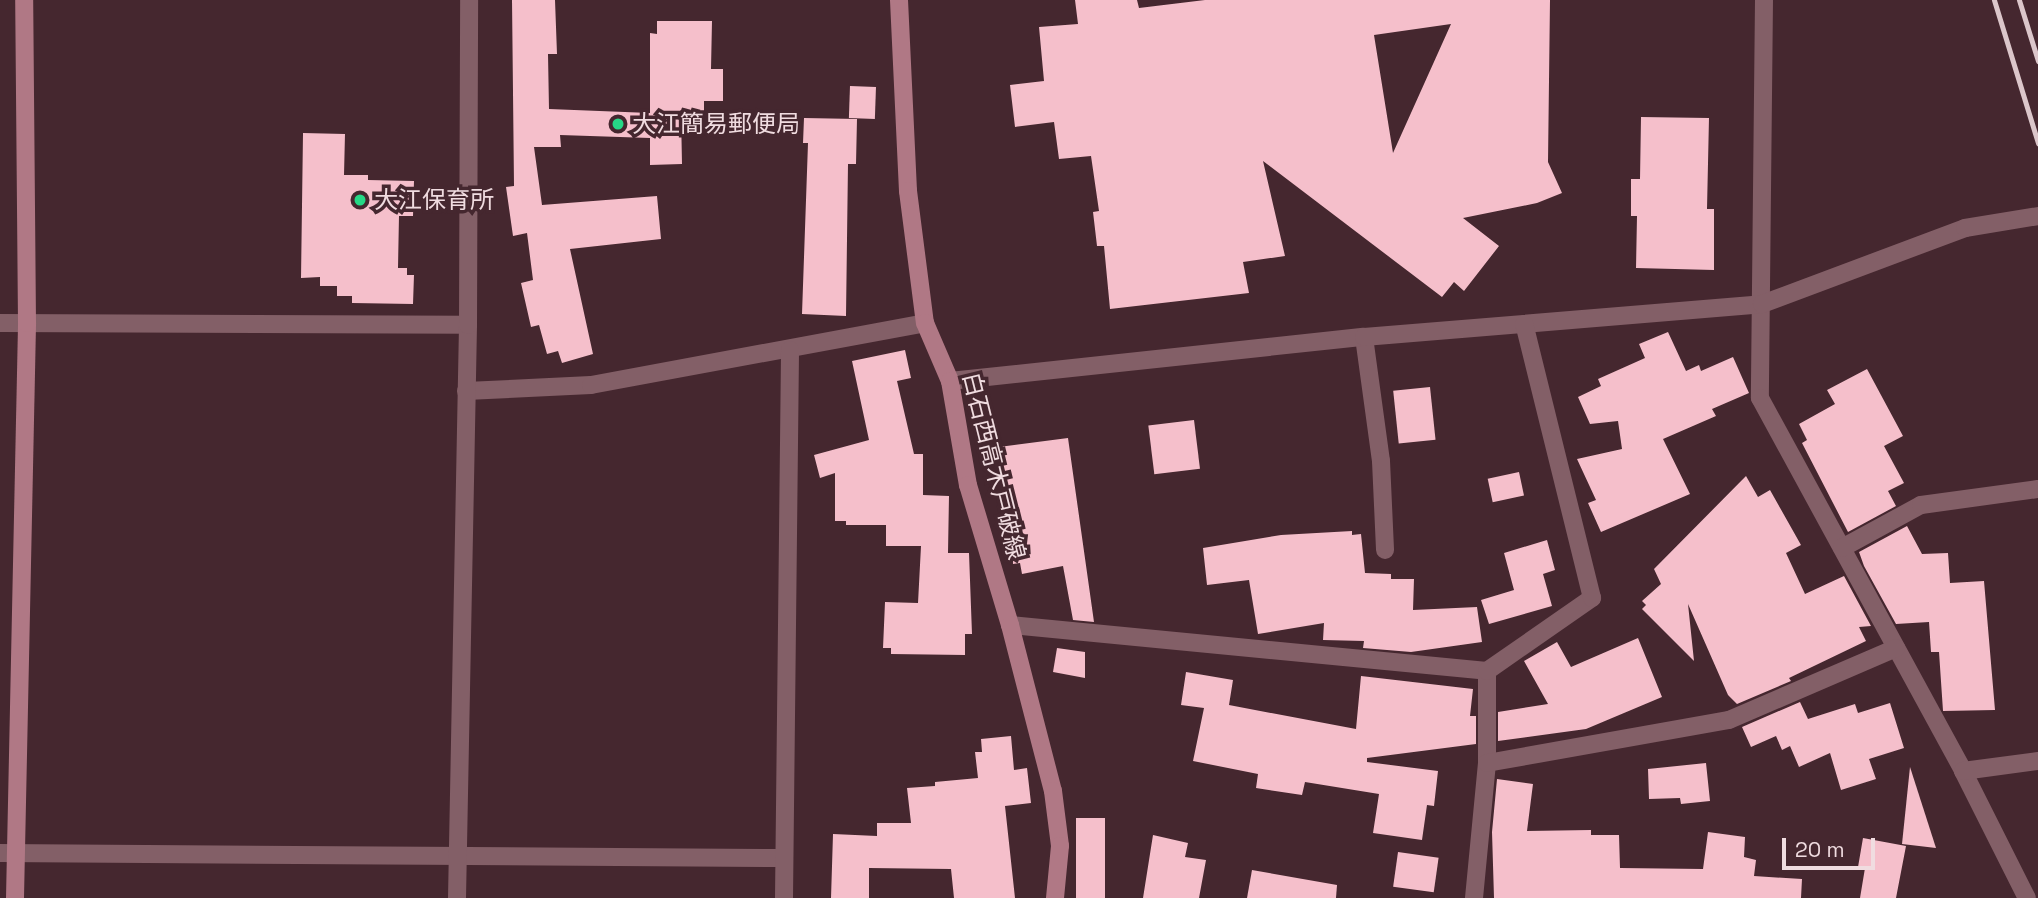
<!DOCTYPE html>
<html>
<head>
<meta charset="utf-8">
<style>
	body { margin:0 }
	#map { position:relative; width:2038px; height:898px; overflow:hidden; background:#45272f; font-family:"Space Grotesk","Noto Sans JP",sans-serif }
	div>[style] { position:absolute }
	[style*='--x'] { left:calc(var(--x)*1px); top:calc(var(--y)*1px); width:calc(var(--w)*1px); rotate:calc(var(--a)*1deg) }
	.building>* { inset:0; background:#f5bfcb; transform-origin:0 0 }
	.street>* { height:18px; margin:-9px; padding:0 9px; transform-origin:9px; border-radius:9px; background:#835f67 }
	.secondary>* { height:18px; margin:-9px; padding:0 9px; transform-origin:9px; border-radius:9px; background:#b07885 }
	.rail>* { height:5px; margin:-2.5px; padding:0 2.5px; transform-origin:2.5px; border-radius:2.5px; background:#dbc6ca }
	.dots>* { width:19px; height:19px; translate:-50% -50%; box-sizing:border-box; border:4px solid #45272f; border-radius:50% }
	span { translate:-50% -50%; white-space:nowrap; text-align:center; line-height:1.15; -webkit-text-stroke:7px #45272f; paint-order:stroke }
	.poi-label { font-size:24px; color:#f0dce0 }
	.left { translate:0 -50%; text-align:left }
	.street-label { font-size:24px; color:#f0dce0 }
	.scale { position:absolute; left:1782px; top:838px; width:93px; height:32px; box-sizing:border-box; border:4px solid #f0dce0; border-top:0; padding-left:9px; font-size:21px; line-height:24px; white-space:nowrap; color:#f0dce0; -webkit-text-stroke:5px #45272f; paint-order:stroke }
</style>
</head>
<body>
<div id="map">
	<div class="building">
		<div style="clip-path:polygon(512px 0,555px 0,557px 54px,548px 54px,549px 109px,650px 113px,650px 33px,657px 34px,657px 21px,712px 21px,711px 69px,723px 69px,723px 101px,704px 101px,704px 113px,681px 113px,682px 164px,650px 165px,650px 138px,560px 135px,561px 147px,534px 147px,542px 205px,657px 196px,661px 239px,570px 249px,593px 354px,562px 363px,558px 351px,547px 354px,539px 325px,531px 327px,521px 283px,533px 280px,527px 233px,513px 236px,506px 187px,514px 186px)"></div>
		<div style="clip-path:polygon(evenodd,1075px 0,1137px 0,1139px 8px,1205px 0,1550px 0,1548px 162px,1562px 193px,1537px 203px,1463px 218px,1499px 246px,1464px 291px,1454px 282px,1442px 297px,1263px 161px,1285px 256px,1243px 262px,1249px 293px,1110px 309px,1104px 246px,1097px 246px,1093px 212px,1099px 211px,1091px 156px,1059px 159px,1054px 122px,1015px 127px,1010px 85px,1044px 81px,1039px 27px,1078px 24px,1075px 0,1451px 24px,1393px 153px,1374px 35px,1451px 24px)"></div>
		<div style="left:850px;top:86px;width:26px;height:32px;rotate:2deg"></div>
		<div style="clip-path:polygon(1641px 117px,1709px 118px,1707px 209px,1714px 209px,1714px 270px,1636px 268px,1637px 216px,1631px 216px,1631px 179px,1640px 179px)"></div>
		<div style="clip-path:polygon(804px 118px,857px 119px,856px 164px,848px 164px,846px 316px,802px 314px,808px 143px,803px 143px)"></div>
		<div style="clip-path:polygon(303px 133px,345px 134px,344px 175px,368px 175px,368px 180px,414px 181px,413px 216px,399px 216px,398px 268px,407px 268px,407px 275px,414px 275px,413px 304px,352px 303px,352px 296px,337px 296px,337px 286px,320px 286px,320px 277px,301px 278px)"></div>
		<div style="clip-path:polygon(1668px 332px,1686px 371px,1699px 365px,1701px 371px,1733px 357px,1749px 393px,1712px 409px,1716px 416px,1663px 439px,1690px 494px,1601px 532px,1588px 503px,1596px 500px,1577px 459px,1622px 449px,1618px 421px,1590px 424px,1578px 397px,1601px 386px,1598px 379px,1645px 358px,1639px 344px)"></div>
		<div style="clip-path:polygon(905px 350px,911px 378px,897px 381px,914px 454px,923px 454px,923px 495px,949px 496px,948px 553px,969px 553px,972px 634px,965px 634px,965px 655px,891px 654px,891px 648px,883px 648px,885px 602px,918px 603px,921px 546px,886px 546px,886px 525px,846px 525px,846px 521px,835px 521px,835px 473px,820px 478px,814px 455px,869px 440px,852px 361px)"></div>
		<div style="clip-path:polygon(1867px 369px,1903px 436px,1884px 446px,1904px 483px,1888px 491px,1896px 506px,1848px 532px,1802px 443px,1807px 440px,1799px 424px,1835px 404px,1827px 390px)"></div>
		<div style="left:1430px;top:387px;width:53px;height:37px;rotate:84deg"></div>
		<div style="left:1194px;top:420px;width:49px;height:46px;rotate:83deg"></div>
		<div style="clip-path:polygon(1068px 438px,1094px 622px,1073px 620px,1063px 566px,1022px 574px,1020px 563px,1013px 564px,1005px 524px,1009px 523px,999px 447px)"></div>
		<div style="left:1519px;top:472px;width:24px;height:32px;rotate:78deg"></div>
		<div style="clip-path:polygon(1746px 476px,1758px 497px,1770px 490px,1801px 545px,1786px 553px,1805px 594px,1844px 576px,1871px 626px,1859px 627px,1866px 641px,1789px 678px,1791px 681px,1737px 704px,1728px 695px,1688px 604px,1694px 661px,1642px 609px,1646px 605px,1642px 601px,1661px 584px,1654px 569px)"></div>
		<div style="clip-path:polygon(1907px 526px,1922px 554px,1948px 553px,1950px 583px,1984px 581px,1995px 710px,1943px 711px,1939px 652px,1931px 652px,1929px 622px,1896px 624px,1864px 566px,1859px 552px)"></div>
		<div style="clip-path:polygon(1352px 531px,1352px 535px,1361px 534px,1365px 573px,1391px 574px,1391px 579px,1414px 579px,1413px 610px,1477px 607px,1482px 642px,1411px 652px,1363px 648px,1364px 641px,1323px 640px,1324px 623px,1258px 634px,1249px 580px,1207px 585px,1203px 548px,1281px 535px)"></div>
		<div style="clip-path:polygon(1547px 540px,1555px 570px,1543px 574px,1552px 606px,1489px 624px,1481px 600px,1514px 590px,1504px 553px)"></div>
		<div style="clip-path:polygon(1638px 638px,1662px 697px,1586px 729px,1498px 741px,1498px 712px,1548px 704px,1524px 661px,1557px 642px,1571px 667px)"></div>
		<div style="clip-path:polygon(1057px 648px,1085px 652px,1085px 678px,1053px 672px)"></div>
		<div style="clip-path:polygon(1186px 672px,1233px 680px,1229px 705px,1356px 729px,1361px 676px,1473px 689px,1470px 716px,1476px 716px,1476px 744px,1367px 758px,1367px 762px,1438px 771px,1434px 806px,1427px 805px,1422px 840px,1373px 833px,1379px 794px,1305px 782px,1302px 795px,1256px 788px,1258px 774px,1193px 761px,1204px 708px,1181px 705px)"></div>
		<div style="clip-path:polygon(1800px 702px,1808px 719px,1855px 704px,1858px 713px,1890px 703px,1904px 748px,1869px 759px,1876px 779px,1841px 790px,1830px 753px,1799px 767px,1790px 746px,1782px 750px,1776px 736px,1751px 747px,1742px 727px)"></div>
		<div style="clip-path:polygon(1011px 736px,1014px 770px,1027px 768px,1031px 803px,1005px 806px,1015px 898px,954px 898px,951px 869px,869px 868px,869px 898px,831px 898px,833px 834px,877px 836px,877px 823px,911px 823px,907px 788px,935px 786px,935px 782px,978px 778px,975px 752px,982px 752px,981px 739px)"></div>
		<div style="clip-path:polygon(1706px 763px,1710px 801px,1681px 804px,1680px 798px,1649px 799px,1648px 769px)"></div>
		<div style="clip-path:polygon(1910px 767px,1936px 848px,1902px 844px)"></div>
		<div style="clip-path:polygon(1497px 779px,1533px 784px,1527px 831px,1591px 830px,1591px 835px,1619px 835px,1620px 868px,1703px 869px,1708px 832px,1745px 837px,1744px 857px,1756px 860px,1754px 876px,1802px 879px,1801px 898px,1494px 898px,1492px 832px)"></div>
		<div style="left:1076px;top:818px;width:29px;height:80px"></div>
		<div style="clip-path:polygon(1153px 835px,1188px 843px,1185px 857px,1206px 860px,1199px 898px,1143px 898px)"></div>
		<div style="clip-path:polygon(1863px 838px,1906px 846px,1896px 898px,1860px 898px,1865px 868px,1858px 867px)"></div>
		<div style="left:1398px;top:852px;width:41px;height:35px;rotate:8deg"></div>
		<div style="clip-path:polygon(1252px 870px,1337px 885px,1336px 898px,1247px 898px)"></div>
	</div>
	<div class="street">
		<div style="--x:1764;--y:0;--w:398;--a:90.6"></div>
		<div style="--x:1760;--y:398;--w:425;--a:61.4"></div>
		<div style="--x:1963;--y:771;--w:142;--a:63.3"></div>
		<div style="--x:0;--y:323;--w:468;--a:0.2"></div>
		<div style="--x:1364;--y:337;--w:125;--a:82.2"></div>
		<div style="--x:1381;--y:461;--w:89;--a:87.4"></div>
		<div style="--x:950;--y:381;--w:416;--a:-6.1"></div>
		<div style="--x:1364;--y:337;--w:399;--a:-4.7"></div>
		<div style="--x:1762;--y:304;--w:217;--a:-20.5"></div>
		<div style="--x:1965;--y:228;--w:74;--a:-9.3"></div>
		<div style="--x:466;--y:391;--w:125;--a:-2.7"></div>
		<div style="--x:591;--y:385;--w:340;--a:-10.5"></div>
		<div style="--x:1842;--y:548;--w:90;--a:-28.6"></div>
		<div style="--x:1921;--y:505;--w:118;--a:-7.8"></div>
		<div style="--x:1010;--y:625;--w:479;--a:5.5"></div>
		<div style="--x:1487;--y:671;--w:92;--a:90"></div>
		<div style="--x:1487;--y:763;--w:136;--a:95.5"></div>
		<div style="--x:1487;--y:671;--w:128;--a:-34.8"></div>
		<div style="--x:1592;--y:598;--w:282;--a:-103.9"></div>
		<div style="--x:1487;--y:763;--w:246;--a:-10.1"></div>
		<div style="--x:1729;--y:720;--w:182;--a:-23.3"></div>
		<div style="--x:1963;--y:771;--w:76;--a:-7.6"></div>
		<div style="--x:0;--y:853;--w:784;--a:0.37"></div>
		<div style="--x:457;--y:898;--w:573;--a:-88.9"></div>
		<div style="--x:468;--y:325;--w:325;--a:-89.8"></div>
		<div style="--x:784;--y:898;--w:548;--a:-89.37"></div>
	</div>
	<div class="secondary">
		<div style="--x:899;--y:0;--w:191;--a:87.3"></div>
		<div style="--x:908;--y:191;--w:133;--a:82.7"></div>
		<div style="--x:925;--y:323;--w:63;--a:66.7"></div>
		<div style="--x:950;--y:381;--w:106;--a:80.2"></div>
		<div style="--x:968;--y:485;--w:146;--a:73.3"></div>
		<div style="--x:1010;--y:625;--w:171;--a:75.5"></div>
		<div style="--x:1053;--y:791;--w:55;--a:82.7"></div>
		<div style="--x:1060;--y:846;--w:52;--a:95.5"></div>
		<div style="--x:15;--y:898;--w:575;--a:-88.8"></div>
		<div style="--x:27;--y:323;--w:323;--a:-90.5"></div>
	</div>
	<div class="rail">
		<div style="--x:1994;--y:0;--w:150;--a:72.9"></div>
		<div style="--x:2019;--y:0;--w:64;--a:72.7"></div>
	</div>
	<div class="dots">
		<div style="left:618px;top:124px;background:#26d886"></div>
		<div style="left:360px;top:200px;background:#26d886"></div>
	</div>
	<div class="poi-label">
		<span class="left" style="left:632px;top:124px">大江簡易郵便局</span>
		<span class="left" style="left:374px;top:200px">大江保育所</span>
	</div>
	<div class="street-label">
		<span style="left:994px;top:466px;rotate:76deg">白石西高木戸破線</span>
	</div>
	<div class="scale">20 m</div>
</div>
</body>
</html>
